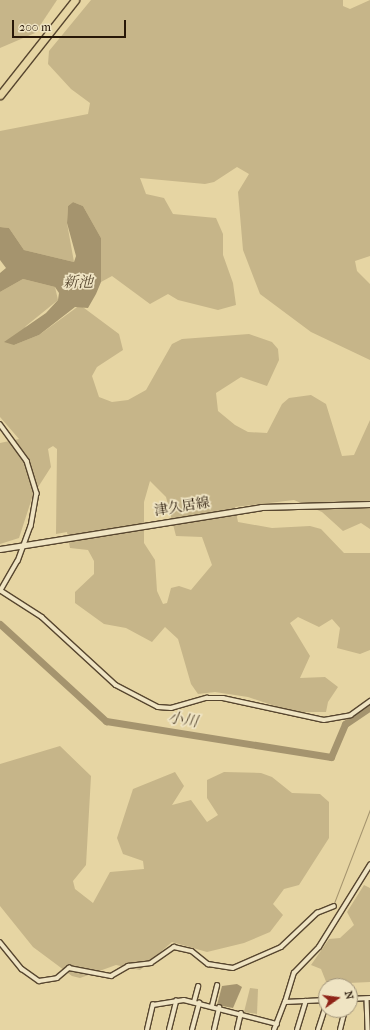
<!DOCTYPE html>
<html>
<head>
<meta charset="utf-8">
<style>
	body { margin:0 }
	#map { position:relative; width:370px; height:1030px; overflow:hidden; background:#e6d5a3; font-family:"IM FELL French Canon","Noto Serif JP",serif }
	div>[style] { position:absolute }
	[style*='--x'] { left:calc(var(--x)*1px); top:calc(var(--y)*1px); width:calc(var(--w)*1px); rotate:calc(var(--a)*1deg) }
	.green>* { inset:0; background:#c6b589 }
	.water>* { inset:0; background:#a5946e }
	.stream>* { height:1px; margin:-0.5px; padding:0 0.5px; transform-origin:0.5px; border-radius:0.5px; background:#a5946e }
	.river>* { height:7px; margin:-3.5px; padding:0 3.5px; transform-origin:3.5px; border-radius:3.5px; background:#a5946e }
	.roads { filter:drop-shadow(1px 0 #57462f) drop-shadow(-1px 0 #57462f) drop-shadow(0 1px #57462f) drop-shadow(0 -1px #57462f) }
	.street>* { height:3.5px; margin:-1.75px; padding:0 1.75px; transform-origin:1.75px; border-radius:1.75px; background:#efe4c3 }
	.secondary>* { height:5px; margin:-2.5px; padding:0 2.5px; transform-origin:2.5px; border-radius:2.5px; background:#efe4c3 }
	.highway>* { height:7px; margin:-3.5px; padding:0 3.5px; transform-origin:3.5px; border-radius:3.5px; background:#e6d5a3 }
	span { translate:-50% -50%; white-space:nowrap; text-align:center; line-height:1.15; -webkit-text-stroke:3.5px #efe4c3; paint-order:stroke }
	.street-label { font-size:14px; color:#271708 }
	.water-label { font-size:15px; color:#594931; font-style:italic }
	.north { position:absolute; left:318px; top:978px; width:40px; height:40px; box-sizing:border-box; background:#efe4c3; border:1px solid #9f9278; border-radius:50%; rotate:76deg; font-size:11px; font-weight:700; line-height:16px; text-align:center; color:#271708 }
	.north::after { content:''; display:block; margin:auto; width:14px; height:18px; background:#8f2418; clip-path:polygon(50% 0,100% 100%,50% 72%,0 100%) }
	.scale { position:absolute; left:12px; top:20px; width:114px; height:18px; box-sizing:border-box; border:2px solid #271708; border-top:0; padding-left:5px; font-size:12px; line-height:14px; white-space:nowrap; color:#271708; -webkit-text-stroke:3px #efe4c3; paint-order:stroke }
</style>
</head>
<body>
<div id="map">
	<div class="green">
		<div style="clip-path:polygon(0 0,57px 0,35px 33px,0 48px)"></div>
		<div style="clip-path:polygon(91px 0,343px 0,343px 6px,350px 9px,370px 0,370px 256px,355px 261px,357px 271px,370px 284px,370px 360px,311px 332px,260px 294px,243px 250px,238px 192px,249px 174px,237px 167px,214px 182px,205px 184px,140px 178px,146px 194px,164px 198px,173px 214px,216px 218px,223px 234px,223px 255px,233px 283px,236px 305px,218px 310px,178px 300px,168px 294px,150px 304px,112px 276px,101px 282px,101px 238px,83px 206px,73px 202px,68px 206px,67px 223px,74px 262px,24px 250px,9px 228px,0 227px,0 131px,88px 114px,90px 103px,71px 89px,48px 64px,49px 51px)"></div>
		<div style="clip-path:polygon(evenodd,23px 279px,55px 287px,58px 300px,26px 326px,14px 345px,39px 335px,80px 305px,119px 334px,123px 350px,97px 367px,92px 376px,99px 397px,112px 402px,128px 400px,146px 390px,172px 344px,182px 339px,249px 334px,272px 342px,278px 349px,279px 360px,267px 386px,241px 377px,216px 393px,218px 411px,235px 425px,248px 432px,267px 433px,282px 404px,289px 398px,311px 395px,326px 404px,342px 456px,354px 455px,370px 420px,370px 529px,361px 523px,343px 531px,322px 512px,294px 500px,235px 507px,238px 522px,272px 528px,310px 526px,321px 529px,344px 553px,370px 553px,370px 650px,360px 654px,337px 648px,340px 628px,332px 619px,319px 627px,298px 617px,290px 623px,310px 656px,300px 678px,325px 677px,338px 687px,328px 702px,326px 712px,293px 712px,248px 697px,215px 692px,198px 694px,191px 684px,178px 639px,165px 627px,152px 642px,126px 628px,104px 624px,75px 603px,75px 592px,94px 574px,94px 561px,88px 550px,70px 548px,67px 532px,56px 534px,57px 449px,53px 446px,48px 449px,51px 467px,33px 495px,19px 538px,0 544px,0 443px,19px 439px,0 417px,0 292px,23px 279px,150px 481px,166px 497px,176px 536px,202px 537px,212px 565px,191px 590px,179px 586px,171px 588px,167px 603px,163px 604px,157px 591px,155px 560px,144px 543px,144px 502px,150px 481px)"></div>
		<div style="clip-path:polygon(60px 746px,91px 776px,86px 865px,73px 881px,75px 889px,93px 903px,110px 872px,144px 869px,143px 861px,123px 854px,117px 838px,133px 789px,175px 772px,184px 786px,172px 805px,191px 800px,207px 822px,218px 815px,207px 798px,207px 780px,224px 772px,261px 773px,272px 777px,292px 793px,320px 794px,329px 802px,329px 838px,299px 885px,284px 889px,273px 904px,283px 915px,270px 932px,244px 943px,207px 952px,172px 942px,140px 970px,116px 965px,80px 978px,72px 976px,33px 947px,0 906px,0 764px)"></div>
		<div style="clip-path:polygon(364px 885px,370px 888px,370px 982px,327px 984px,321px 969px,311px 965px,329px 939px,340px 938px,354px 925px,347px 912px)"></div>
		<div style="clip-path:polygon(250px 988px,258px 989px,257px 1014px,244px 1012px)"></div>
	</div>
	<div class="water">
		<div style="clip-path:polygon(73px 202px,83px 206px,101px 238px,101px 282px,96px 294px,88px 308px,75px 307px,39px 335px,14px 345px,4px 342px,46px 313px,58px 300px,59px 293px,55px 287px,23px 279px,0 292px,0 273px,6px 268px,0 260px,0 227px,9px 228px,24px 250px,74px 262px,76px 256px,67px 223px,68px 206px)"></div>
		<div style="clip-path:polygon(237px 984px,242px 987px,233px 1008px,217px 1005px,222px 986px)"></div>
	</div>
	<div class="stream">
		<div style="--x:311;--y:916;--w:26;--a:-29"></div>
		<div style="--x:334;--y:903;--w:101;--a:-69"></div>
	</div>
	<div class="river">
		<div style="--x:0;--y:624;--w:144;--a:42.5"></div>
		<div style="--x:106;--y:721;--w:228;--a:9.1"></div>
		<div style="--x:331;--y:757;--w:36;--a:-67"></div>
		<div style="--x:345;--y:724;--w:30;--a:-34"></div>
	</div>
	<div class="roads">
		<div class="street">
			<div style="--x:0;--y:424;--w:46;--a:53.9"></div>
			<div style="--x:27;--y:461;--w:34;--a:73"></div>
			<div style="--x:37;--y:493;--w:34;--a:100"></div>
			<div style="--x:31;--y:526;--w:37;--a:110"></div>
			<div style="--x:18;--y:561;--w:34;--a:120"></div>
			<div style="--x:0;--y:590;--w:50;--a:32.7"></div>
			<div style="--x:42;--y:617;--w:100;--a:42.6"></div>
			<div style="--x:116;--y:685;--w:47;--a:27.6"></div>
			<div style="--x:158;--y:707;--w:13;--a:4"></div>
			<div style="--x:171;--y:708;--w:37;--a:-16"></div>
			<div style="--x:207;--y:698;--w:16;--a:0"></div>
			<div style="--x:223;--y:698;--w:103;--a:12.3"></div>
			<div style="--x:324;--y:720;--w:27;--a:-10"></div>
			<div style="--x:351;--y:715;--w:24;--a:-36"></div>
			<div style="--x:0;--y:942;--w:35;--a:51"></div>
			<div style="--x:22;--y:969;--w:21;--a:35"></div>
			<div style="--x:39;--y:981;--w:18;--a:-9"></div>
			<div style="--x:57;--y:978;--w:16;--a:-40"></div>
			<div style="--x:69;--y:968;--w:43;--a:10.8"></div>
			<div style="--x:111;--y:976;--w:20;--a:-30"></div>
			<div style="--x:128;--y:966;--w:23;--a:-7"></div>
			<div style="--x:151;--y:963;--w:28;--a:-35"></div>
			<div style="--x:174;--y:947;--w:18;--a:13"></div>
			<div style="--x:192;--y:951;--w:21;--a:39"></div>
			<div style="--x:208;--y:964;--w:25;--a:9"></div>
			<div style="--x:233;--y:968;--w:52;--a:-23.6"></div>
			<div style="--x:281;--y:947;--w:50;--a:-43.4"></div>
			<div style="--x:317;--y:913;--w:18;--a:-22"></div>
			<div style="--x:350;--y:999;--w:20;--a:-3"></div>
			<div style="--x:367;--y:999;--w:31;--a:88"></div>
			<div style="--x:194;--y:1002;--w:16;--a:-75"></div>
			<div style="--x:285;--y:1002;--w:30;--a:-73"></div>
			<div style="--x:294;--y:973;--w:36;--a:-46"></div>
			<div style="--x:319;--y:947;--w:97;--a:-58.1"></div>
			<div style="--x:212;--y:1006;--w:21;--a:-76"></div>
			<div style="--x:147;--y:1030;--w:26;--a:-77"></div>
			<div style="--x:153;--y:1005;--w:31;--a:-9"></div>
			<div style="--x:184;--y:1000;--w:96;--a:14.5"></div>
			<div style="--x:169;--y:1030;--w:30;--a:-76"></div>
			<div style="--x:192;--y:1030;--w:28;--a:-75"></div>
			<div style="--x:214;--y:1030;--w:23;--a:-77"></div>
			<div style="--x:237;--y:1030;--w:17;--a:-77"></div>
			<div style="--x:274;--y:1030;--w:30;--a:-69"></div>
			<div style="--x:285;--y:1002;--w:41;--a:-2.8"></div>
			<div style="--x:297;--y:1030;--w:30;--a:-73"></div>
			<div style="--x:318;--y:1030;--w:25;--a:-72"></div>
			<div style="--x:340;--y:1030;--w:21;--a:-76"></div>
		</div>
		<div class="secondary">
			<div style="--x:0;--y:549;--w:264;--a:-9.1"></div>
			<div style="--x:261;--y:507;--w:109;--a:-1.6"></div>
		</div>
		<div class="highway">
			<div style="--x:0;--y:95;--w:121;--a:-51.7"></div>
		</div>
	</div>
	<div class="street-label">
		<span style="left:182px;top:507px;rotate:-9deg">津久居線</span>
	</div>
	<div class="water-label">
		<span style="left:78px;top:283px">新池</span>
		<span style="left:183px;top:720px;rotate:9deg">小川</span>
	</div>
	<div class="north">N</div>
	<div class="scale">200 m</div>
</div>
</body>
</html>
